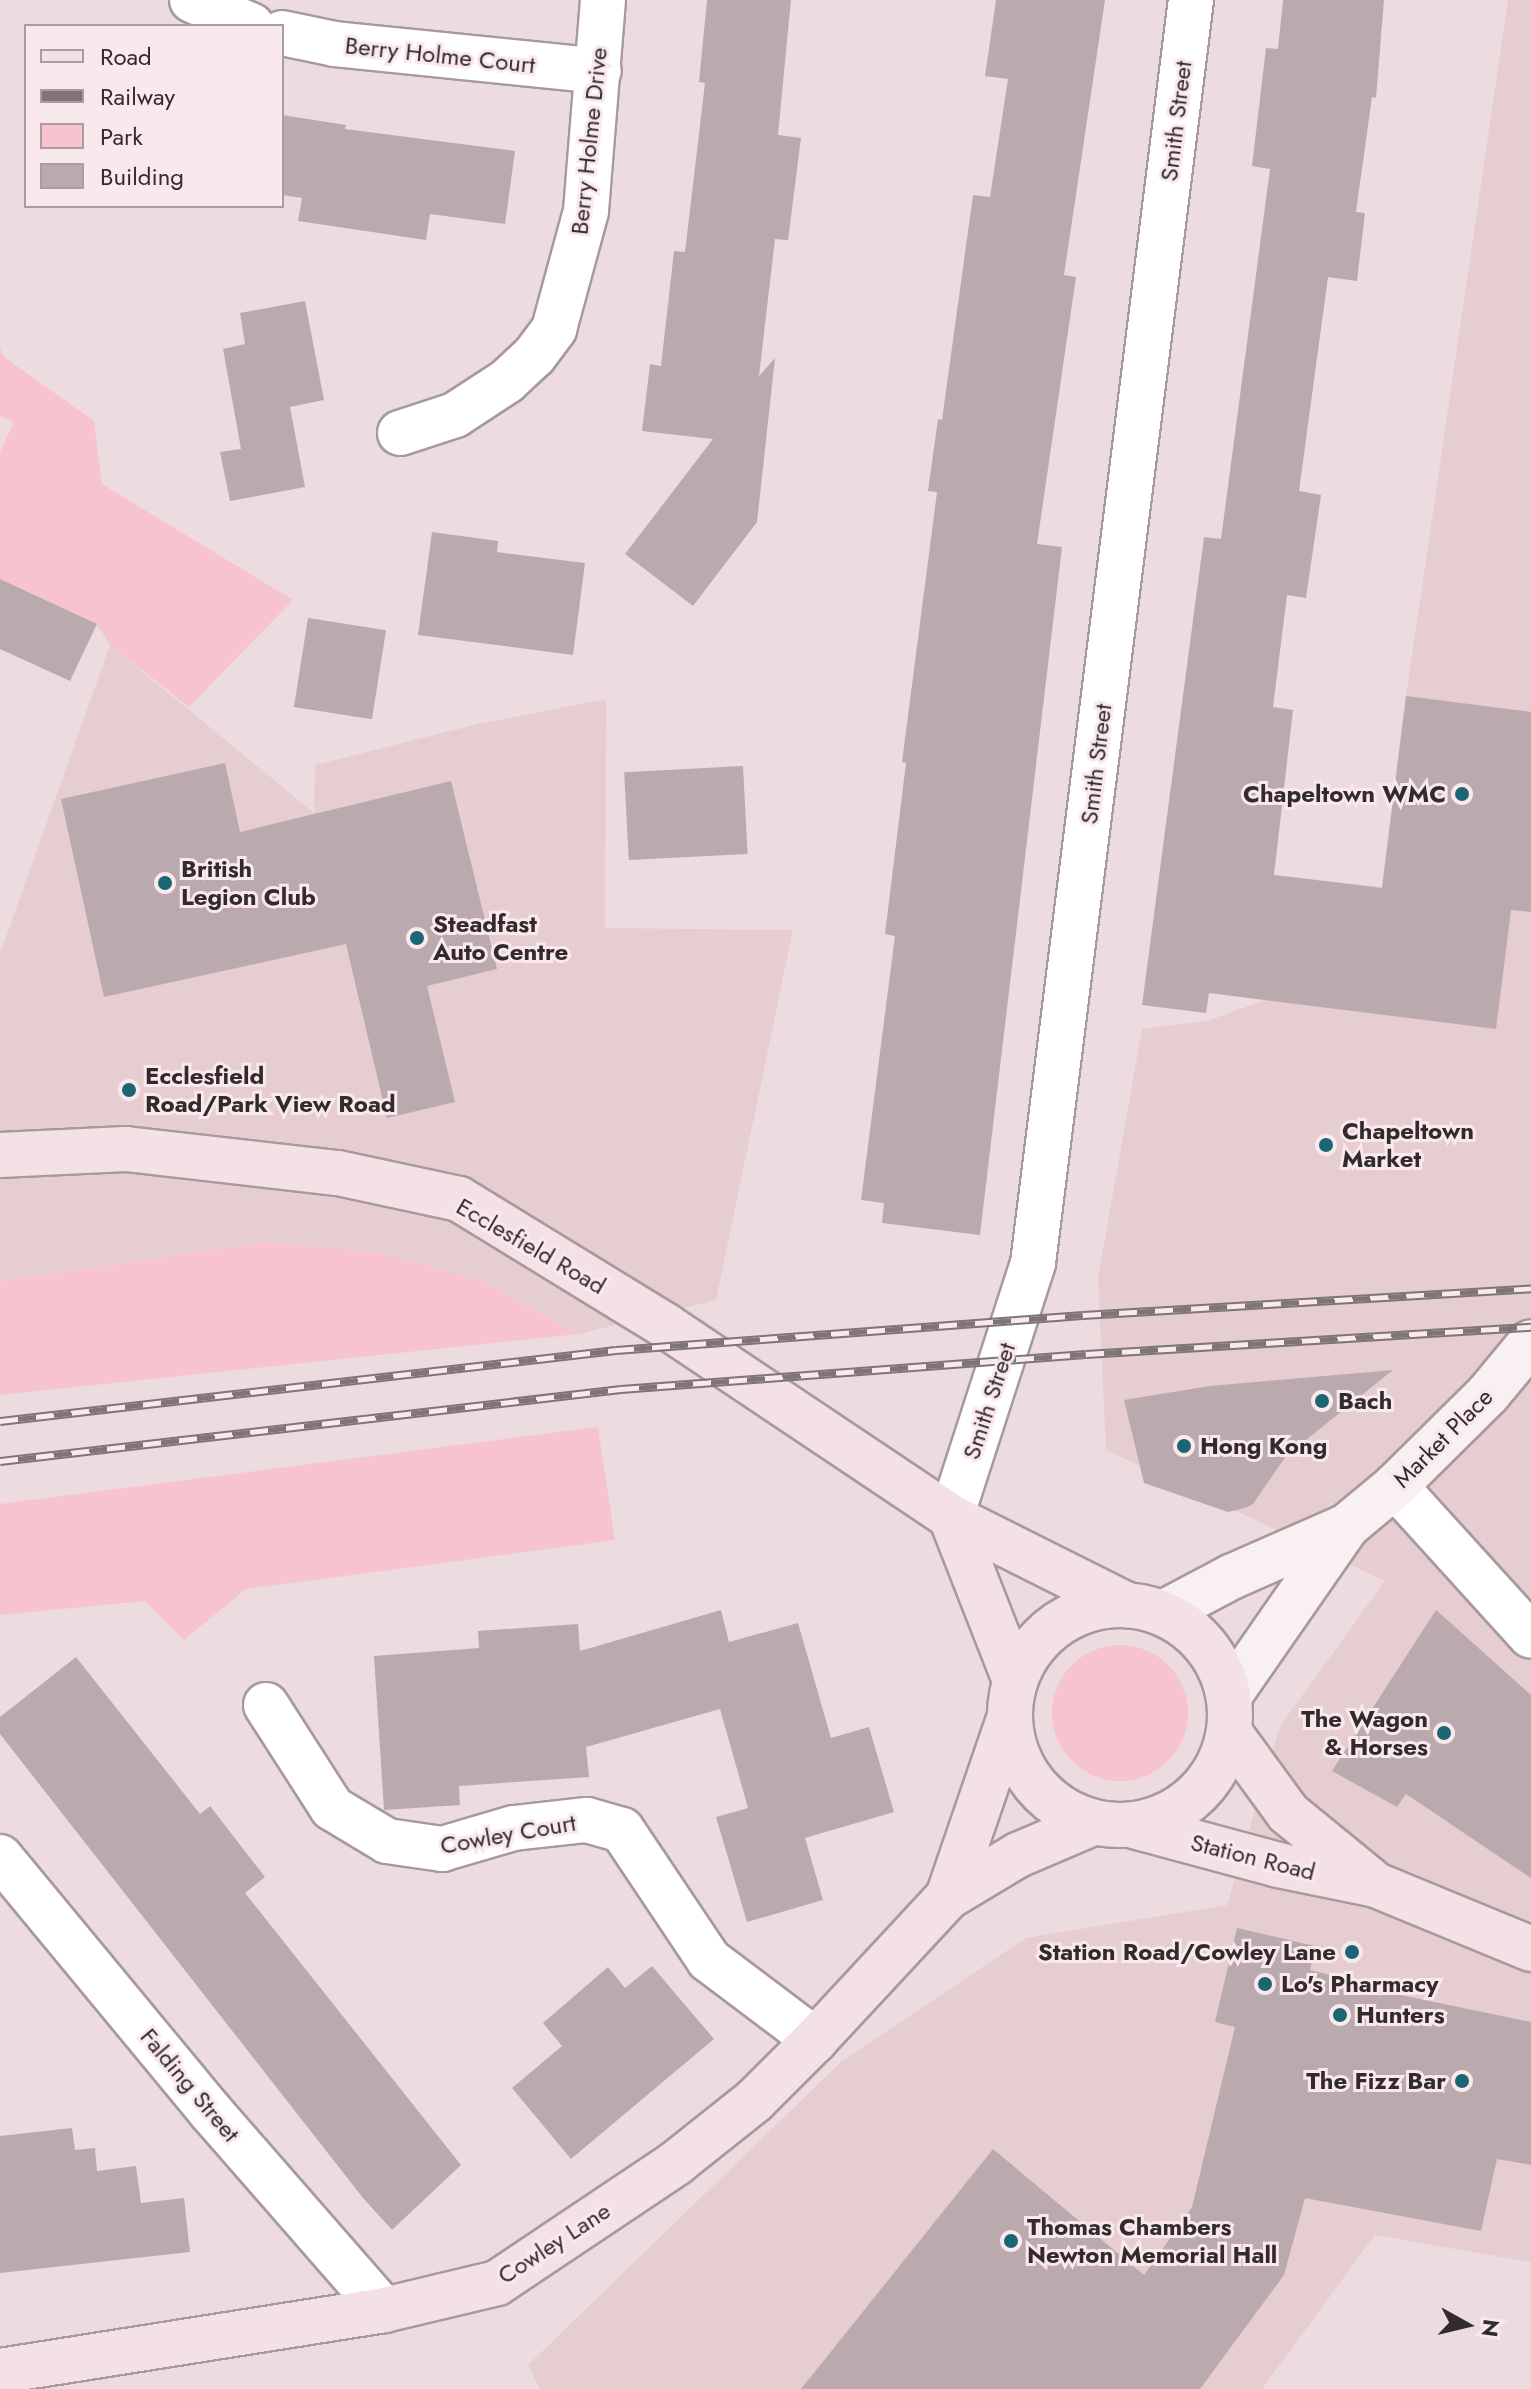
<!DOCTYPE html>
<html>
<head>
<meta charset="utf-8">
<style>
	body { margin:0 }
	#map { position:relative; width:1531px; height:2389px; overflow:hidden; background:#eddcdf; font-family:Jost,sans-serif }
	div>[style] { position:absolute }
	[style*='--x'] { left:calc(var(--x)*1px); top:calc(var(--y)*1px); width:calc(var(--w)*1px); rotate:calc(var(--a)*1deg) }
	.built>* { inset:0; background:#e5cdd2 }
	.green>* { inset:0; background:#f7c3cf }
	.round { border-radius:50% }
	.building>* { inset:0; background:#baaaae; transform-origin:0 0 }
	.roads { filter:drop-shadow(2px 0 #a8999c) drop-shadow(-2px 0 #a8999c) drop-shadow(0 2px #a8999c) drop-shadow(0 -2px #a8999c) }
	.minor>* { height:44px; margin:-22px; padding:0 22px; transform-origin:22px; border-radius:22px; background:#fff }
	.secondary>* { height:44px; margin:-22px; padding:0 22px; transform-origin:22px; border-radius:22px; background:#f9f0f2 }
	.primary>* { height:44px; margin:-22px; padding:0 22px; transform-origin:22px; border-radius:22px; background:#f4e1e5 }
	.primary>.ring { margin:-22px; padding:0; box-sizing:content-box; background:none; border:44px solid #f4e1e5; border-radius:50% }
	.rail>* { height:9px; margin-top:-4.5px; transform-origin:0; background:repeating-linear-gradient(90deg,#fae9ec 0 18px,#7f7576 0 36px); box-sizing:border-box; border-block:2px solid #7f7576 }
	.dots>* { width:22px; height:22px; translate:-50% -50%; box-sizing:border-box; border:4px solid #fae9ec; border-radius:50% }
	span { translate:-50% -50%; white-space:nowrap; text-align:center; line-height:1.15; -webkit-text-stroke:6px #fae9ec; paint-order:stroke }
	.street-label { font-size:24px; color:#312b2c }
	.poi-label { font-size:24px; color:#312b2c; font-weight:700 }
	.right { translate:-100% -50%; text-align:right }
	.left { translate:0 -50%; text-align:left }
	.legend { position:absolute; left:24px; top:24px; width:260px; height:184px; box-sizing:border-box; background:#fae9ec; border:2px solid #aa9d9f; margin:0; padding:10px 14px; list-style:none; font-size:24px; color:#312b2c }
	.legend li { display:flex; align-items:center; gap:16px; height:40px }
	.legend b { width:40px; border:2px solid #aa9d9f }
	.north { position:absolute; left:1427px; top:2285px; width:80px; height:80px; -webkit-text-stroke:6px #fae9ec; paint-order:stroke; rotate:98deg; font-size:22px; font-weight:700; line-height:32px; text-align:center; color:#312b2c }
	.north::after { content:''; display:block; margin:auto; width:28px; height:36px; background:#312b2c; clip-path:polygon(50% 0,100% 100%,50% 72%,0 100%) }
</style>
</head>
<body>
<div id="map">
	<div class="built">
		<div style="clip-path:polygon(1508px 0,1531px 0,1531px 2262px,1375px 2235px,1262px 2389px,540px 2389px,528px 2365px,841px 2062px,1026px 1938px,1227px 1905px,1280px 1726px,1385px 1581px,1106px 1450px,1098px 1278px,1142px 1029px,1207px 1021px,1265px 1000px,1285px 876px,1382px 887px,1406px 696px)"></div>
		<div style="clip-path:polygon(110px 645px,314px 813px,315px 765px,478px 724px,606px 699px,605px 928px,793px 930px,716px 1300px,579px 1334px,484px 1282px,266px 1242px,0 1281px,0 954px)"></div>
	</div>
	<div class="green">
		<div style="clip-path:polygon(0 348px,4px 357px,94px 421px,102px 484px,293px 600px,189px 707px,110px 645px,97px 624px,0 579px,0 452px,14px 422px,0 416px)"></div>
		<div style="clip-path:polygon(266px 1242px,382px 1253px,484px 1282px,579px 1334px,0 1395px,0 1281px)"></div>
		<div style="clip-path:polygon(598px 1427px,615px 1540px,246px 1589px,184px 1640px,145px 1601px,0 1615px,0 1504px)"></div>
		<div class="round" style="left:1052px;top:1645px;width:136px;height:136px"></div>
	</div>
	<div class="building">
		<div style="clip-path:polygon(707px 0,791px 0,778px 135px,801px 138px,788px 240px,775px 239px,759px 376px,775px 358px,757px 522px,693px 606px,625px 554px,713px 439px,642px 431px,650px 364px,661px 366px,674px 251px,685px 252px,705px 83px,699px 82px)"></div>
		<div style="clip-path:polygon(996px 0,1105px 0,1064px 275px,1076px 277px,1037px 544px,1062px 547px,980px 1235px,882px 1223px,884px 1203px,861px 1200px,895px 936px,885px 934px,906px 763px,902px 762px,937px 492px,928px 491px,938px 419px,942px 420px,973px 195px,990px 197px,1008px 79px,985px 76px)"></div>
		<div style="clip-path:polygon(1283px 0,1384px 0,1376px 98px,1372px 97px,1356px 212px,1365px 213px,1357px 281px,1328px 277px,1299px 491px,1321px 495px,1306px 598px,1287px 595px,1273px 707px,1293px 710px,1274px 875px,1382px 888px,1406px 696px,1531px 712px,1531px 912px,1511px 910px,1496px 1029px,1209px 993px,1206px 1013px,1142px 1005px,1204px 537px,1221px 539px,1270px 169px,1252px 166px,1266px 48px,1278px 49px)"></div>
		<div style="clip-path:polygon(282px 115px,346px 125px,345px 129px,515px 151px,505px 224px,430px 214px,426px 240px,298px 221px,302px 198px,282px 195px)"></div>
		<div style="clip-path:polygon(305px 301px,324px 400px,290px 407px,305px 487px,230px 501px,220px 452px,241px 449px,223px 349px,245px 344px,240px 313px)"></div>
		<div style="clip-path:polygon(432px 532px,498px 541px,497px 552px,585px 563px,573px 655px,418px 635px)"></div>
		<div style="clip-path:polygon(0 579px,97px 624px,70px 681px,0 649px)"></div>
		<div style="left:308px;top:618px;width:79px;height:90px;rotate:9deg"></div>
		<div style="clip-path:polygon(225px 763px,240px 832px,451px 781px,497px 969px,427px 986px,455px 1102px,387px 1118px,346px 944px,104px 997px,61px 799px)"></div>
		<div style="left:743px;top:766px;width:88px;height:119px;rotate:87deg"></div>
		<div style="clip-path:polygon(1393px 1370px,1286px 1456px,1253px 1504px,1245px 1508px,1228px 1512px,1144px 1483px,1124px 1400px,1210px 1386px)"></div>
		<div style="clip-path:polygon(721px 1610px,729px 1642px,798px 1623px,831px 1738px,869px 1727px,894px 1812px,805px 1838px,823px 1900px,747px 1922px,716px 1817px,748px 1808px,720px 1709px,586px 1747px,589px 1777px,459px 1786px,460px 1805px,384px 1810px,374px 1656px,479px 1648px,478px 1631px,578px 1624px,580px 1651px)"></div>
		<div style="clip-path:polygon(1436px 1610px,1531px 1695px,1531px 1878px,1406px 1794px,1397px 1807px,1332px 1771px)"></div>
		<div style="clip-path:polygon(76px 1657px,200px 1814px,210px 1806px,265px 1877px,245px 1893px,461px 2165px,392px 2230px,363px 2198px,0 1734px,0 1717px)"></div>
		<div style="clip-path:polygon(1237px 1928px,1315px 1946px,1310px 1970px,1387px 1989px,1386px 1992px,1531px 2022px,1531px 2165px,1497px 2159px,1481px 2231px,1305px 2198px,1284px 2275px,1200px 2389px,801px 2389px,993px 2149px,1144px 2275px,1192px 2207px,1235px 2027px,1215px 2022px)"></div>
		<div style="clip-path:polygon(652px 1966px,714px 2039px,571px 2159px,512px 2088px,562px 2046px,543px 2023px,608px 1967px,625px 1988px)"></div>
		<div style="clip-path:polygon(72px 2128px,75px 2150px,95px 2148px,97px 2171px,136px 2166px,141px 2203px,184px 2198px,190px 2252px,0 2273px,0 2136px)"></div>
	</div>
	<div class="roads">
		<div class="minor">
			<div style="--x:192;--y:0;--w:65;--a:23.4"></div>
			<div style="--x:282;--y:33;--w:54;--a:11.7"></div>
			<div style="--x:335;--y:44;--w:265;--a:5.8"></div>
			<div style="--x:400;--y:433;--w:58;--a:-18.1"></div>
			<div style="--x:455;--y:415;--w:62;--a:-33.2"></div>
			<div style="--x:507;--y:381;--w:37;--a:-43"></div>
			<div style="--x:534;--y:356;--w:34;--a:-53"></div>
			<div style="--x:554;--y:329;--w:122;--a:-74.8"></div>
			<div style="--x:586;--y:211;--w:212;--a:-85.4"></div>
			<div style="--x:1395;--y:1486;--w:202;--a:47.8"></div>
			<div style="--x:951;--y:1517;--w:267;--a:-72.1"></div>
			<div style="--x:1033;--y:1263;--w:1273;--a:-82.87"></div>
			<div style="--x:266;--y:1705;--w:122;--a:57.3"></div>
			<div style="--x:332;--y:1808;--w:64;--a:31"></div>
			<div style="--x:387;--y:1841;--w:56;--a:8.3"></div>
			<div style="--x:442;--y:1849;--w:75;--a:-16.3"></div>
			<div style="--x:514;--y:1828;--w:73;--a:-6.3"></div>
			<div style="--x:587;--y:1820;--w:36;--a:16"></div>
			<div style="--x:622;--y:1830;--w:156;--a:56.2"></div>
			<div style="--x:709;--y:1960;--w:133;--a:37"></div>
			<div style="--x:0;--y:1857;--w:331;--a:50.4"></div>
			<div style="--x:211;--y:2112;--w:263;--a:48.9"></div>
		</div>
		<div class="secondary">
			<div style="--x:1163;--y:1613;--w:77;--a:-27.9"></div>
			<div style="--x:1231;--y:1577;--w:127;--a:-23.7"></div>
			<div style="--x:1229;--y:1696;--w:207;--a:-55.2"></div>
			<div style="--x:1347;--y:1526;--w:62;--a:-39.8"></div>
			<div style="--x:1395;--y:1486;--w:131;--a:-44.7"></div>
			<div style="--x:1488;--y:1394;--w:67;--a:-50.4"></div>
		</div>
		<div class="primary">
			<div style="--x:0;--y:1155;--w:126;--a:-2.7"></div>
			<div style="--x:126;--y:1149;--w:213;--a:6.5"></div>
			<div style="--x:338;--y:1173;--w:124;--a:12.1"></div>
			<div style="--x:459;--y:1199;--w:243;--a:31.5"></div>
			<div style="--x:666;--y:1326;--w:343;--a:33.8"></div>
			<div style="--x:951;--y:1517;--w:197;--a:26.6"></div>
			<div style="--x:951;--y:1517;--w:175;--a:68.6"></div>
			<div class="ring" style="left:1010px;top:1605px;width:176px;height:176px"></div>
			<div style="--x:1229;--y:1732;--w:100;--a:53.9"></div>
			<div style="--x:1288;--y:1813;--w:106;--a:39.3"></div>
			<div style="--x:1130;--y:1825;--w:153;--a:15.1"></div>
			<div style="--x:1278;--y:1865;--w:100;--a:11.5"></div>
			<div style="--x:1376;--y:1885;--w:168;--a:22.4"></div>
			<div style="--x:948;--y:1897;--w:191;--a:-71.1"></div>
			<div style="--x:0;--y:2371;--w:389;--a:-9"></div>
			<div style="--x:384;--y:2310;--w:116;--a:-13.4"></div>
			<div style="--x:497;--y:2283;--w:216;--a:-33.8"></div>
			<div style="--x:676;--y:2163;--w:100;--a:-38.5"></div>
			<div style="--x:754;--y:2101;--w:86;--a:-45"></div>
			<div style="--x:815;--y:2040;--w:195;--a:-47.1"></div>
			<div style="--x:948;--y:1897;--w:82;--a:-31"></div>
			<div style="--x:1018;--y:1855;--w:82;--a:-23.1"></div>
		</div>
	</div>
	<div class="rail">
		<div style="--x:0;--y:1421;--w:620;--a:-6.57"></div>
		<div style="--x:616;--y:1350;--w:468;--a:-4.3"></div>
		<div style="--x:1083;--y:1315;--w:449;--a:-3.4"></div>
		<div style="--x:0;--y:1461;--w:625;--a:-6.61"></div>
		<div style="--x:621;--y:1389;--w:466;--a:-4.3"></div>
		<div style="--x:1086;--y:1354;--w:446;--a:-3.5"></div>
	</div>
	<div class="dots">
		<div style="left:1462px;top:794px;background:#1c6573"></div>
		<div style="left:165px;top:883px;background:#1c6573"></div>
		<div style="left:417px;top:938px;background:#1c6573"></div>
		<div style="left:129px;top:1090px;background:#1c6573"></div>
		<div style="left:1326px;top:1145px;background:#1c6573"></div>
		<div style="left:1322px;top:1401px;background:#1c6573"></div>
		<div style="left:1184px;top:1446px;background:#1c6573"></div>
		<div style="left:1444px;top:1733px;background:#1c6573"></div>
		<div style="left:1352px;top:1952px;background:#1c6573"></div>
		<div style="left:1265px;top:1984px;background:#1c6573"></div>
		<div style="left:1340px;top:2015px;background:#1c6573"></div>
		<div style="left:1462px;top:2081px;background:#1c6573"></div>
		<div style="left:1011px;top:2241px;background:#1c6573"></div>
	</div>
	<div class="street-label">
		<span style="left:440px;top:55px;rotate:6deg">Berry Holme Court</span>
		<span style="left:1176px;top:121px;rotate:-83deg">Smith Street</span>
		<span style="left:589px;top:141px;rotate:-84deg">Berry Holme Drive</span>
		<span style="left:1096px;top:764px;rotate:-83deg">Smith Street</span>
		<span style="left:531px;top:1246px;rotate:30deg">Ecclesfield Road</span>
		<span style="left:989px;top:1401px;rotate:-72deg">Smith Street</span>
		<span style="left:1443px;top:1438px;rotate:-45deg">Market Place</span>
		<span style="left:508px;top:1834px;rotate:-10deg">Cowley Court</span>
		<span style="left:1253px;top:1857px;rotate:14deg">Station Road</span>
		<span style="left:190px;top:2085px;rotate:50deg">Falding Street</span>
		<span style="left:554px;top:2243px;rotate:-33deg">Cowley Lane</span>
	</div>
	<div class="poi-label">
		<span class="right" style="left:1446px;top:794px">Chapeltown WMC</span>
		<span class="left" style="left:181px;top:883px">British<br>Legion Club</span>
		<span class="left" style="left:433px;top:938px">Steadfast<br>Auto Centre</span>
		<span class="left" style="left:145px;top:1090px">Ecclesfield<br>Road/Park View Road</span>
		<span class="left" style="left:1342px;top:1145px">Chapeltown<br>Market</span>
		<span class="left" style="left:1338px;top:1401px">Bach</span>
		<span class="left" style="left:1200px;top:1446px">Hong Kong</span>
		<span class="right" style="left:1428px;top:1733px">The Wagon<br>&amp; Horses</span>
		<span class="right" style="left:1336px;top:1952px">Station Road/Cowley Lane</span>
		<span class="left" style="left:1281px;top:1984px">Lo's Pharmacy</span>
		<span class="left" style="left:1356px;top:2015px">Hunters</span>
		<span class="right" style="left:1446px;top:2081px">The Fizz Bar</span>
		<span class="left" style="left:1027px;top:2241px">Thomas Chambers<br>Newton Memorial Hall</span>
	</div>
	<ul class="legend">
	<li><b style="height:10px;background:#f4e1e5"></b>Road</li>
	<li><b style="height:10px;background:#7f7576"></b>Railway</li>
	<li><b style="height:22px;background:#f7c3cf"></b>Park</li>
	<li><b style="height:22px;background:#baaaae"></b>Building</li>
	</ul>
	<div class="north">N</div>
</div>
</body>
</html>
